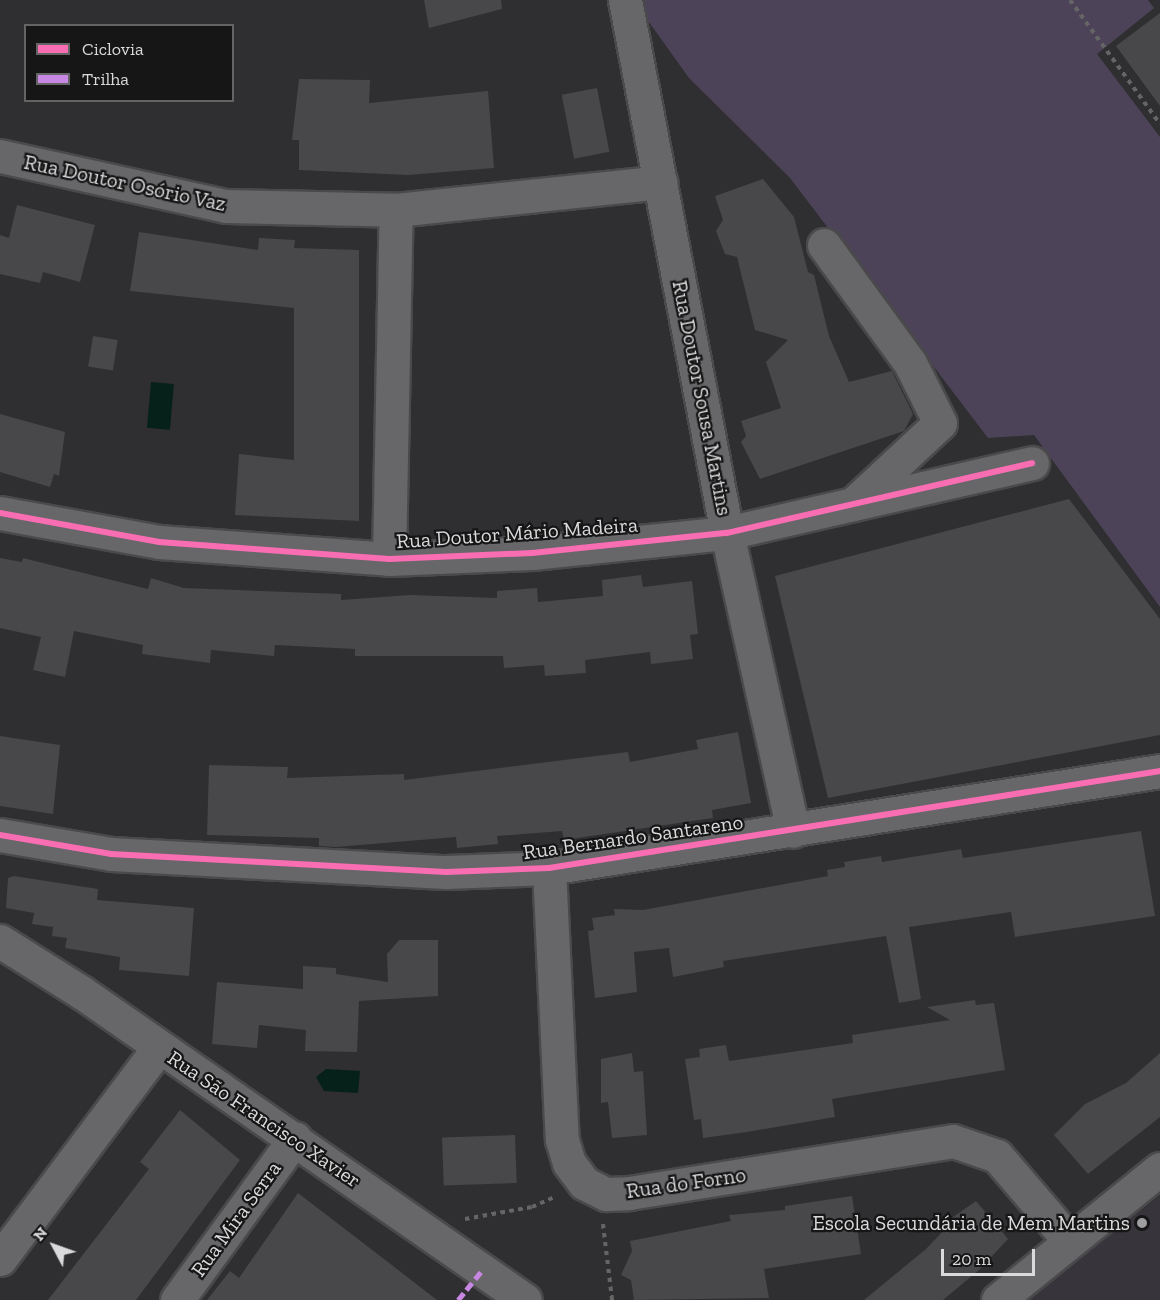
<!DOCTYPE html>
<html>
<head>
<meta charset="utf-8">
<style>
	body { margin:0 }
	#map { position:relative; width:1160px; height:1300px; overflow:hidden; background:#2f2e30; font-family:"Zilla Slab",serif }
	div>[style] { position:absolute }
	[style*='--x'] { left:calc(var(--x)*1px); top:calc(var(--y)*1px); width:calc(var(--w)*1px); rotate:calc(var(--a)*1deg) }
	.built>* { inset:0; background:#37343c }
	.green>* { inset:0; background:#4c4359 }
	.water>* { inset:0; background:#06201a; transform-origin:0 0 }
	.building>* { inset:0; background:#484749; transform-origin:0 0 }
	.path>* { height:4px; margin-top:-2px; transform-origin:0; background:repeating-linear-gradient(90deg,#656566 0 4.5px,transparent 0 9px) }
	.roads { filter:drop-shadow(2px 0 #4a494b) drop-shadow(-2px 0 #4a494b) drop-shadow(0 2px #4a494b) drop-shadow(0 -2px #4a494b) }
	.minor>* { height:33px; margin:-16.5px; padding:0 16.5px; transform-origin:16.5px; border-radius:16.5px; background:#676668 }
	.quiet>* { height:4.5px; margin-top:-2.25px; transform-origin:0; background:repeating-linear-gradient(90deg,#c787e3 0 9px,transparent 0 13.5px) }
	.cycleway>* { height:6px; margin:-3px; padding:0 3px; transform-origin:3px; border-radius:3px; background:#f96db3 }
	.dots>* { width:16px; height:16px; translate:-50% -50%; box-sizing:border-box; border:3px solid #161617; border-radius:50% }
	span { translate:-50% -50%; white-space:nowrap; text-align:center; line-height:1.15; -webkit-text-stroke:4.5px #161617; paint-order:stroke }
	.street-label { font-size:21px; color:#dad9db }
	.poi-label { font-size:21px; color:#dad9db }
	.right { translate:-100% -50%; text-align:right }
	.legend { position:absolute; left:24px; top:24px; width:210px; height:78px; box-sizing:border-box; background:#161617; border:2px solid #646465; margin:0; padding:8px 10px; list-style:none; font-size:18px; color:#dad9db }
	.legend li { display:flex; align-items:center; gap:12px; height:30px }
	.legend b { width:30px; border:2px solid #646465 }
	.north { position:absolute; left:24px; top:1216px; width:60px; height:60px; -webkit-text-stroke:4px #161617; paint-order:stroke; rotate:311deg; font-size:16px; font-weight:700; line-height:24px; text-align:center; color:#dad9db }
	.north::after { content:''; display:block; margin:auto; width:21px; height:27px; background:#dad9db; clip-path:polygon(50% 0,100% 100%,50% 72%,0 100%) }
	.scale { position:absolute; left:941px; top:1249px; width:94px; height:27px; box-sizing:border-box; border:3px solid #dad9db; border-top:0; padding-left:8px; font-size:18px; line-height:21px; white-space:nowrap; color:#dad9db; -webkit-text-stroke:4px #161617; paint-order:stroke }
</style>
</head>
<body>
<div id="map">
	<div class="built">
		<div style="clip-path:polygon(1160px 1196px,1160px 1300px,1029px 1300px,1089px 1250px)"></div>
	</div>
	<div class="green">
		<div style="clip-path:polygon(639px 0,1148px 0,1154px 8px,1097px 54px,1160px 137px,1160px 607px,1034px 435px,988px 438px,790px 178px,689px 78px,641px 11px)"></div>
	</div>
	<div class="water">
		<div style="left:151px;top:382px;width:23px;height:46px;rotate:5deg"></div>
		<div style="clip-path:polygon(326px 1069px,360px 1071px,358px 1093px,324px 1091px,316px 1077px)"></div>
	</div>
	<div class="building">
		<div style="clip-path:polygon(424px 0,501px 0,502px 9px,429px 28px)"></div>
		<div style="clip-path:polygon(1160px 13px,1160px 106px,1116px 46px)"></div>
		<div style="clip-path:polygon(299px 79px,370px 80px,369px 103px,488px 91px,494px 168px,408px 175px,299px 170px,299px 140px,292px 140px)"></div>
		<div style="left:597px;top:88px;width:65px;height:36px;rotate:79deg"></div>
		<div style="clip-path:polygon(763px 179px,794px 217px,808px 272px,814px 275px,829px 336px,849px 382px,892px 371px,913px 414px,904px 431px,760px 479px,741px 442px,746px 436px,741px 421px,781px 408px,766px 362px,788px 340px,755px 330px,737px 257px,725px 254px,716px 231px,723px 220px,715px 196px)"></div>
		<div style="clip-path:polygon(17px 205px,95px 225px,80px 282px,43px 272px,40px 283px,0 274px,0 235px,9px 238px)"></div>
		<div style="clip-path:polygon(139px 232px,258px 250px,259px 238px,295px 240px,294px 248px,359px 250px,359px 521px,235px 515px,239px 454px,294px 460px,294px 308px,130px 291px)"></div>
		<div style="left:93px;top:336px;width:25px;height:31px;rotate:9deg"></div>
		<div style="clip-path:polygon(0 414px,65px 432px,59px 476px,54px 474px,50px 487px,0 472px)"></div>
		<div style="clip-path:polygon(1069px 499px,1160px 619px,1160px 735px,828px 798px,775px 576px)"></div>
		<div style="clip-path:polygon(0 558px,22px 562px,23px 558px,148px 589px,151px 578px,184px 588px,341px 594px,341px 600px,410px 595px,497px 598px,497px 591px,537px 588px,538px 602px,603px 596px,602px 580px,641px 575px,643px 587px,692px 581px,698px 634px,690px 635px,693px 659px,651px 664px,650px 652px,585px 660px,586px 673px,545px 676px,544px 665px,504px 668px,503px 656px,355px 656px,355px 649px,275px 645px,274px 656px,211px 650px,210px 663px,142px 654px,143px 645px,74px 631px,65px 677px,33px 670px,41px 637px,0 628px)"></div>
		<div style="clip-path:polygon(738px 732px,751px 803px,712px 810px,713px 818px,564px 840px,562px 831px,497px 836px,498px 844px,457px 848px,456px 837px,336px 847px,319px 846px,319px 838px,207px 835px,209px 765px,288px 767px,287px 778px,404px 774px,404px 780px,628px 752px,630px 762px,698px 749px,696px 740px)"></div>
		<div style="clip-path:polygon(0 736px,60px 745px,53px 814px,0 806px)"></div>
		<div style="clip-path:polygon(1141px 831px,1155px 916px,1015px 937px,1011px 912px,909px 927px,921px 999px,899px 1003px,886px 936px,723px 961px,724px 967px,673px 977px,669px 948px,634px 952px,637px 992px,595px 998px,588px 931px,594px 930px,592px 918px,615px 915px,614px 909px,643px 910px,828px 876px,827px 870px,845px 867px,844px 862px,881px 856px,882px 862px,961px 849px,963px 858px)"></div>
		<div style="clip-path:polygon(14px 876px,98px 889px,97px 900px,194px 908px,189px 976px,119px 970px,120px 957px,65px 948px,67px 938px,52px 936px,53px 927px,32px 924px,34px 913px,6px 908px,8px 878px)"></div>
		<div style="clip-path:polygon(399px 940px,438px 940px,438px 996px,359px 1001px,357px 1052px,305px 1051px,306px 1030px,259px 1025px,257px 1048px,212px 1044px,217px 982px,303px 989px,303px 966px,336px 968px,336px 974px,388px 982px,387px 954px)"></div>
		<div style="clip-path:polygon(975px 1000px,976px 1005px,994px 1003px,1005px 1070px,832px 1099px,835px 1117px,747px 1132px,703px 1138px,701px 1119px,694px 1120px,685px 1059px,700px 1057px,699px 1049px,726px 1045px,729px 1061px,853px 1043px,852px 1035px,950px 1020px,927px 1007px)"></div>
		<div style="clip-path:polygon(632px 1053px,634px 1072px,643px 1071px,647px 1135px,612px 1138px,608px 1102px,601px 1103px,601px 1059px)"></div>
		<div style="clip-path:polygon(1160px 1053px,1160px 1117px,1088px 1174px,1054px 1135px,1085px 1104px,1126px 1083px)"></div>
		<div style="clip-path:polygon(180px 1110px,240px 1160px,136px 1300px,48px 1300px,149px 1169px,140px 1162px)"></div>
		<div style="left:515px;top:1135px;width:48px;height:73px;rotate:88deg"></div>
		<div style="clip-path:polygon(298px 1193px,384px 1259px,437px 1300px,207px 1300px,230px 1271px,239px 1278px)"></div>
		<div style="clip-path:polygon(852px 1196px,861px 1254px,764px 1269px,769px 1298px,634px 1300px,631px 1280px,621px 1275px,632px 1251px,630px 1241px,731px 1221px,729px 1215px,785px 1210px,785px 1206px)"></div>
		<div style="clip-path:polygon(976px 1201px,1008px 1239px,979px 1270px,943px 1300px,864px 1300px,926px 1249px,944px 1230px,940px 1226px)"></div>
	</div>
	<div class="path">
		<div style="--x:1070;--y:0;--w:153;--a:54"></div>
		<div style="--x:465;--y:1219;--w:68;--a:-10.2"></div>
		<div style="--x:532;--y:1207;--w:24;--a:-24"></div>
		<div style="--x:603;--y:1224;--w:77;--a:83.2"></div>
	</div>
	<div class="roads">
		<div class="minor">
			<div style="--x:625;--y:0;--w:543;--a:79.17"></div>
			<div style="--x:727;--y:533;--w:305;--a:77.5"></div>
			<div style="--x:0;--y:156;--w:231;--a:12.5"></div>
			<div style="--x:226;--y:206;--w:170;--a:1.3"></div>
			<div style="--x:396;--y:210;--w:266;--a:-6"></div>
			<div style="--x:824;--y:245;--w:146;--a:53.9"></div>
			<div style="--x:910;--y:363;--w:67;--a:63.4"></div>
			<div style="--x:940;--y:423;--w:119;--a:137"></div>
			<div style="--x:0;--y:513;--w:162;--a:10.3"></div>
			<div style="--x:159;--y:542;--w:231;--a:4.2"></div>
			<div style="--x:389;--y:559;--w:143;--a:-2.4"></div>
			<div style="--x:532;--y:553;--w:196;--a:-5.9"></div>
			<div style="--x:727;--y:533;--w:313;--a:-12.9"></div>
			<div style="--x:389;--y:559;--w:349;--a:-88.9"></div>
			<div style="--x:0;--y:835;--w:113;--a:9.7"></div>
			<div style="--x:111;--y:854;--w:335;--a:3.1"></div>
			<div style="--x:446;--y:872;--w:103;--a:-2.2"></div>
			<div style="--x:549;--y:868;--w:619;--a:-9.02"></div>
			<div style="--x:549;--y:868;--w:272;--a:87.3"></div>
			<div style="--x:562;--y:1140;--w:24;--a:73"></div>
			<div style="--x:569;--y:1163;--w:25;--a:53"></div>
			<div style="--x:584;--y:1183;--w:25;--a:27"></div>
			<div style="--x:606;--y:1194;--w:23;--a:-2"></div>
			<div style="--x:629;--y:1193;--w:328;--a:-9.1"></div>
			<div style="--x:953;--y:1141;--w:46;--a:18.8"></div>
			<div style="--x:997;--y:1156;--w:109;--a:49.5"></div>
			<div style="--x:0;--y:941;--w:96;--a:32.2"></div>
			<div style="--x:81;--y:992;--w:540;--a:34.75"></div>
			<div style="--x:0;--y:1259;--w:265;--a:-53.1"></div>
			<div style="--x:177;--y:1300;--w:200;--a:-53.9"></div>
			<div style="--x:998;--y:1300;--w:208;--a:-39"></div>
		</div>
	</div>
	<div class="quiet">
		<div style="--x:458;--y:1300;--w:38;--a:-51"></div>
	</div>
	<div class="cycleway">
		<div style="--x:0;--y:513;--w:162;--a:10.3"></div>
		<div style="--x:159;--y:542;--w:231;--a:4.2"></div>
		<div style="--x:389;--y:559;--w:143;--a:-2.4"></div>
		<div style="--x:532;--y:553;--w:196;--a:-5.9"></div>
		<div style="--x:727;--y:533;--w:313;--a:-12.9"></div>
		<div style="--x:0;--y:835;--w:113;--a:9.7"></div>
		<div style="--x:111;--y:854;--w:335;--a:3.1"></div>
		<div style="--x:446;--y:872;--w:103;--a:-2.2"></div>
		<div style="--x:549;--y:868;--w:619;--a:-9.02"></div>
	</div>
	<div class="dots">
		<div style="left:1142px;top:1223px;background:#9e9d9f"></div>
	</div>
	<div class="street-label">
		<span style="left:125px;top:183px;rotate:12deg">Rua Doutor Osório Vaz</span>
		<span style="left:702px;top:398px;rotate:79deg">Rua Doutor Sousa Martins</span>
		<span style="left:517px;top:533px;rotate:-4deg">Rua Doutor Mário Madeira</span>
		<span style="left:633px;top:837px;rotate:-8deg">Rua Bernardo Santareno</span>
		<span style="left:264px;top:1119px;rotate:34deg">Rua São Francisco Xavier</span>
		<span style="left:686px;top:1183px;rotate:-8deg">Rua do Forno</span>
		<span style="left:236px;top:1219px;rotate:-54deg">Rua Mira Serra</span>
	</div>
	<div class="poi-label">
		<span class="right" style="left:1130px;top:1223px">Escola Secundária de Mem Martins</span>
	</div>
	<ul class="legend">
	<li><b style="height:8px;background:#f96db3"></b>Ciclovia</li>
	<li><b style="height:8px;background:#c787e3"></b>Trilha</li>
	</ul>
	<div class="north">N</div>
	<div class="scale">20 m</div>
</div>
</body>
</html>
